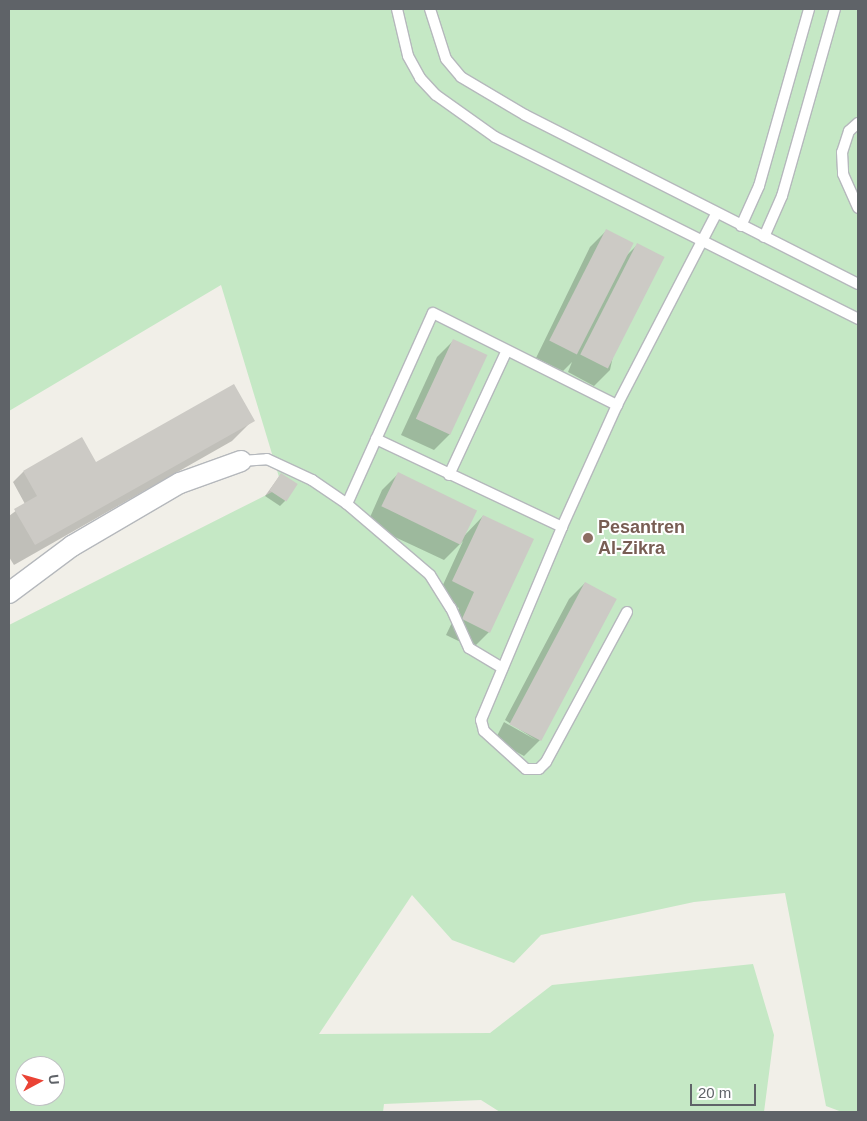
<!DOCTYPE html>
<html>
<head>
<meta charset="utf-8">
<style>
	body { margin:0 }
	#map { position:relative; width:867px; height:1121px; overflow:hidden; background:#f1efe8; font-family:Helvetica,sans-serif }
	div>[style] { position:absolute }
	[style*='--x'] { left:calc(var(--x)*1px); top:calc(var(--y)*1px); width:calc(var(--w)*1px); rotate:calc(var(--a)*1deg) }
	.green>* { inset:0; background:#c5e8c5 }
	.shadow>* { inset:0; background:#0003 }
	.building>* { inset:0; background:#cccac5; transform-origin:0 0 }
	.roads { filter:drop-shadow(1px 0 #b5b8bc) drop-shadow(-1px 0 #b5b8bc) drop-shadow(0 1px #b5b8bc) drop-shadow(0 -1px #b5b8bc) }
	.service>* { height:10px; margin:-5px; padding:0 5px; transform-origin:5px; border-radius:5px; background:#fff }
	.minor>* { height:20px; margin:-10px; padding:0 10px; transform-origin:10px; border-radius:10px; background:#fff }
	.dots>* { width:14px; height:14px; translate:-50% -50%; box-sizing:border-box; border:2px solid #fff; border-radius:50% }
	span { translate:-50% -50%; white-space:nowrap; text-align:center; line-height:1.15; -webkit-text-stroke:4px #fff; paint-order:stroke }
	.education-label { font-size:18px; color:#785e54; font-weight:700 }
	.left { translate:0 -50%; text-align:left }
	.frame { position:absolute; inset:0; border:10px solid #5f6368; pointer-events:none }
	.north { position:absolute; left:15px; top:1056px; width:50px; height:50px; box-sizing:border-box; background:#fff; border:1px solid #bfc1c3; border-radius:50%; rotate:84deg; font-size:14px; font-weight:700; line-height:20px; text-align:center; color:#5f6368 }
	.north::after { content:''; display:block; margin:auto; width:18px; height:22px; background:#ea4335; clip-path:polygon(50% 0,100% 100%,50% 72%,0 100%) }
	.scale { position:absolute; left:690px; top:1084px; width:66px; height:22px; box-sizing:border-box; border:2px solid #5f6368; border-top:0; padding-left:6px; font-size:15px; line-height:18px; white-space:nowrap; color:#5f6368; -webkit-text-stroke:4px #fff; paint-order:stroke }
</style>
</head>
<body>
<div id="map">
	<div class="green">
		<div style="clip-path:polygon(evenodd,9px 9px,858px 9px,858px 1112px,842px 1112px,826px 1106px,785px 893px,694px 902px,541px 935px,514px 963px,452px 940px,412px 895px,319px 1034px,490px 1033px,552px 985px,753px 964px,774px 1035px,764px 1112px,500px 1112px,481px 1100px,384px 1104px,383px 1112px,9px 1112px,9px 625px,282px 487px,221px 285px,9px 411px,9px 9px,25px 1066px,55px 1066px,55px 1096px,25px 1096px,25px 1066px)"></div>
	</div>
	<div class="shadow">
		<div style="clip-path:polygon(606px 231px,627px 255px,637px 245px,610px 370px,594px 386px,568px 372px,572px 362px,563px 371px,536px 358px,590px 247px)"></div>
		<div style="clip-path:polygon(453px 341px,450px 434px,434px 450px,401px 435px,437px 357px)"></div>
		<div style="clip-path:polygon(253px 420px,232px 441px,14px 565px,9px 557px,9px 516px,25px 504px,13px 482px,23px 472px,91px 466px)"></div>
		<div style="clip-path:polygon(281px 474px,285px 501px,280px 506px,265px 496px)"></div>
		<div style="clip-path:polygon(398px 474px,465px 535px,483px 516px,489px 632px,473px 648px,446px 635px,459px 608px,437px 598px,463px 541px,444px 560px,367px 524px,382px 490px)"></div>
		<div style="clip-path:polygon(585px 583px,540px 740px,524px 756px,495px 740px,504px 722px,536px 740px,505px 720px,569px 599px)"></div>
	</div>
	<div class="building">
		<div style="left:606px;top:229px;width:31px;height:125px;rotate:27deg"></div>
		<div style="left:637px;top:243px;width:31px;height:125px;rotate:27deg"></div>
		<div style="left:453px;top:339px;width:38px;height:88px;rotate:25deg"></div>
		<div style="clip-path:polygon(234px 384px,255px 421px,35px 545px,14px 509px,37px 496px,23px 471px,82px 437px,96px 462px)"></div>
		<div style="left:398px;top:472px;width:88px;height:38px;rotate:26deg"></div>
		<div style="left:281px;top:473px;width:20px;height:21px;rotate:33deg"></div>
		<div style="clip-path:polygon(483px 515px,534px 539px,490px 633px,462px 619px,474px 592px,452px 581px)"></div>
		<div style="left:585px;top:582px;width:36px;height:161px;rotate:28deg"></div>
	</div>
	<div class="roads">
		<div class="service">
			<div style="--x:397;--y:9;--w:48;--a:76.8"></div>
			<div style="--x:408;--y:56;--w:25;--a:61"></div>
			<div style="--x:420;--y:78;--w:23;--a:47"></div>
			<div style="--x:436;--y:95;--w:72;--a:35.4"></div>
			<div style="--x:495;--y:137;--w:406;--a:26.6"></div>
			<div style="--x:430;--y:9;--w:52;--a:72.3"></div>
			<div style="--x:446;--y:59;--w:23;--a:50"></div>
			<div style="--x:461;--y:77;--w:74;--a:30.7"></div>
			<div style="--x:525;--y:115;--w:373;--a:26.9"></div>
			<div style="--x:858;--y:123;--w:12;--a:138"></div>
			<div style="--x:849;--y:131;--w:22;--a:108"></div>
			<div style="--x:842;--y:152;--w:22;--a:87"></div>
			<div style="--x:843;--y:174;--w:37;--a:66"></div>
			<div style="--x:741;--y:226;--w:44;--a:-65.8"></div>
			<div style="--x:759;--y:186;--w:184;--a:-74.2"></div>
			<div style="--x:764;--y:237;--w:45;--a:-66.3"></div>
			<div style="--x:782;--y:196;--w:194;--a:-74.2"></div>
			<div style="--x:376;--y:439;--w:206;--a:25.3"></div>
			<div style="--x:241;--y:461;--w:26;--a:-4"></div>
			<div style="--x:267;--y:459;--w:50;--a:25"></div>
			<div style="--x:312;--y:480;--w:42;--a:34.4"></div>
			<div style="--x:347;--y:504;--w:109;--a:40.5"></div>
			<div style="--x:430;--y:575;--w:39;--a:58"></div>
			<div style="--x:451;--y:608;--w:44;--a:65.8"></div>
			<div style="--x:469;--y:648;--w:39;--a:31"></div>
			<div style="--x:449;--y:475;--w:136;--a:-65.1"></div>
			<div style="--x:347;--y:504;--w:209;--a:-65.8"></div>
			<div style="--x:433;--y:313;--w:206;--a:26.6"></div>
			<div style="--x:627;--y:612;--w:170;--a:118.4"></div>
			<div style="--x:546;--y:762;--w:10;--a:135"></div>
			<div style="--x:539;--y:769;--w:13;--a:180"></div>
			<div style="--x:526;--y:769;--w:57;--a:-137.9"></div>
			<div style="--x:484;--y:731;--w:11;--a:-105"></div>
			<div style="--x:481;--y:720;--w:209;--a:-67.2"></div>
			<div style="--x:562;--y:527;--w:134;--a:-65.7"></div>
			<div style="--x:617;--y:405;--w:215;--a:-62.6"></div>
		</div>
		<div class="minor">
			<div style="--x:9;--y:593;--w:79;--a:-36.7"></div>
			<div style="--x:72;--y:546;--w:125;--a:-30.3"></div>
			<div style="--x:180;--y:483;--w:65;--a:-19.8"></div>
		</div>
	</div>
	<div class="dots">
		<div style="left:588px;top:538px;background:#8d6e63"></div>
	</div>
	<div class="education-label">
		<span class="left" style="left:598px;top:538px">Pesantren<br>Al-Zikra</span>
	</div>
	<div class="frame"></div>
	<div class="north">U</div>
	<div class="scale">20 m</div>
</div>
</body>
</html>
